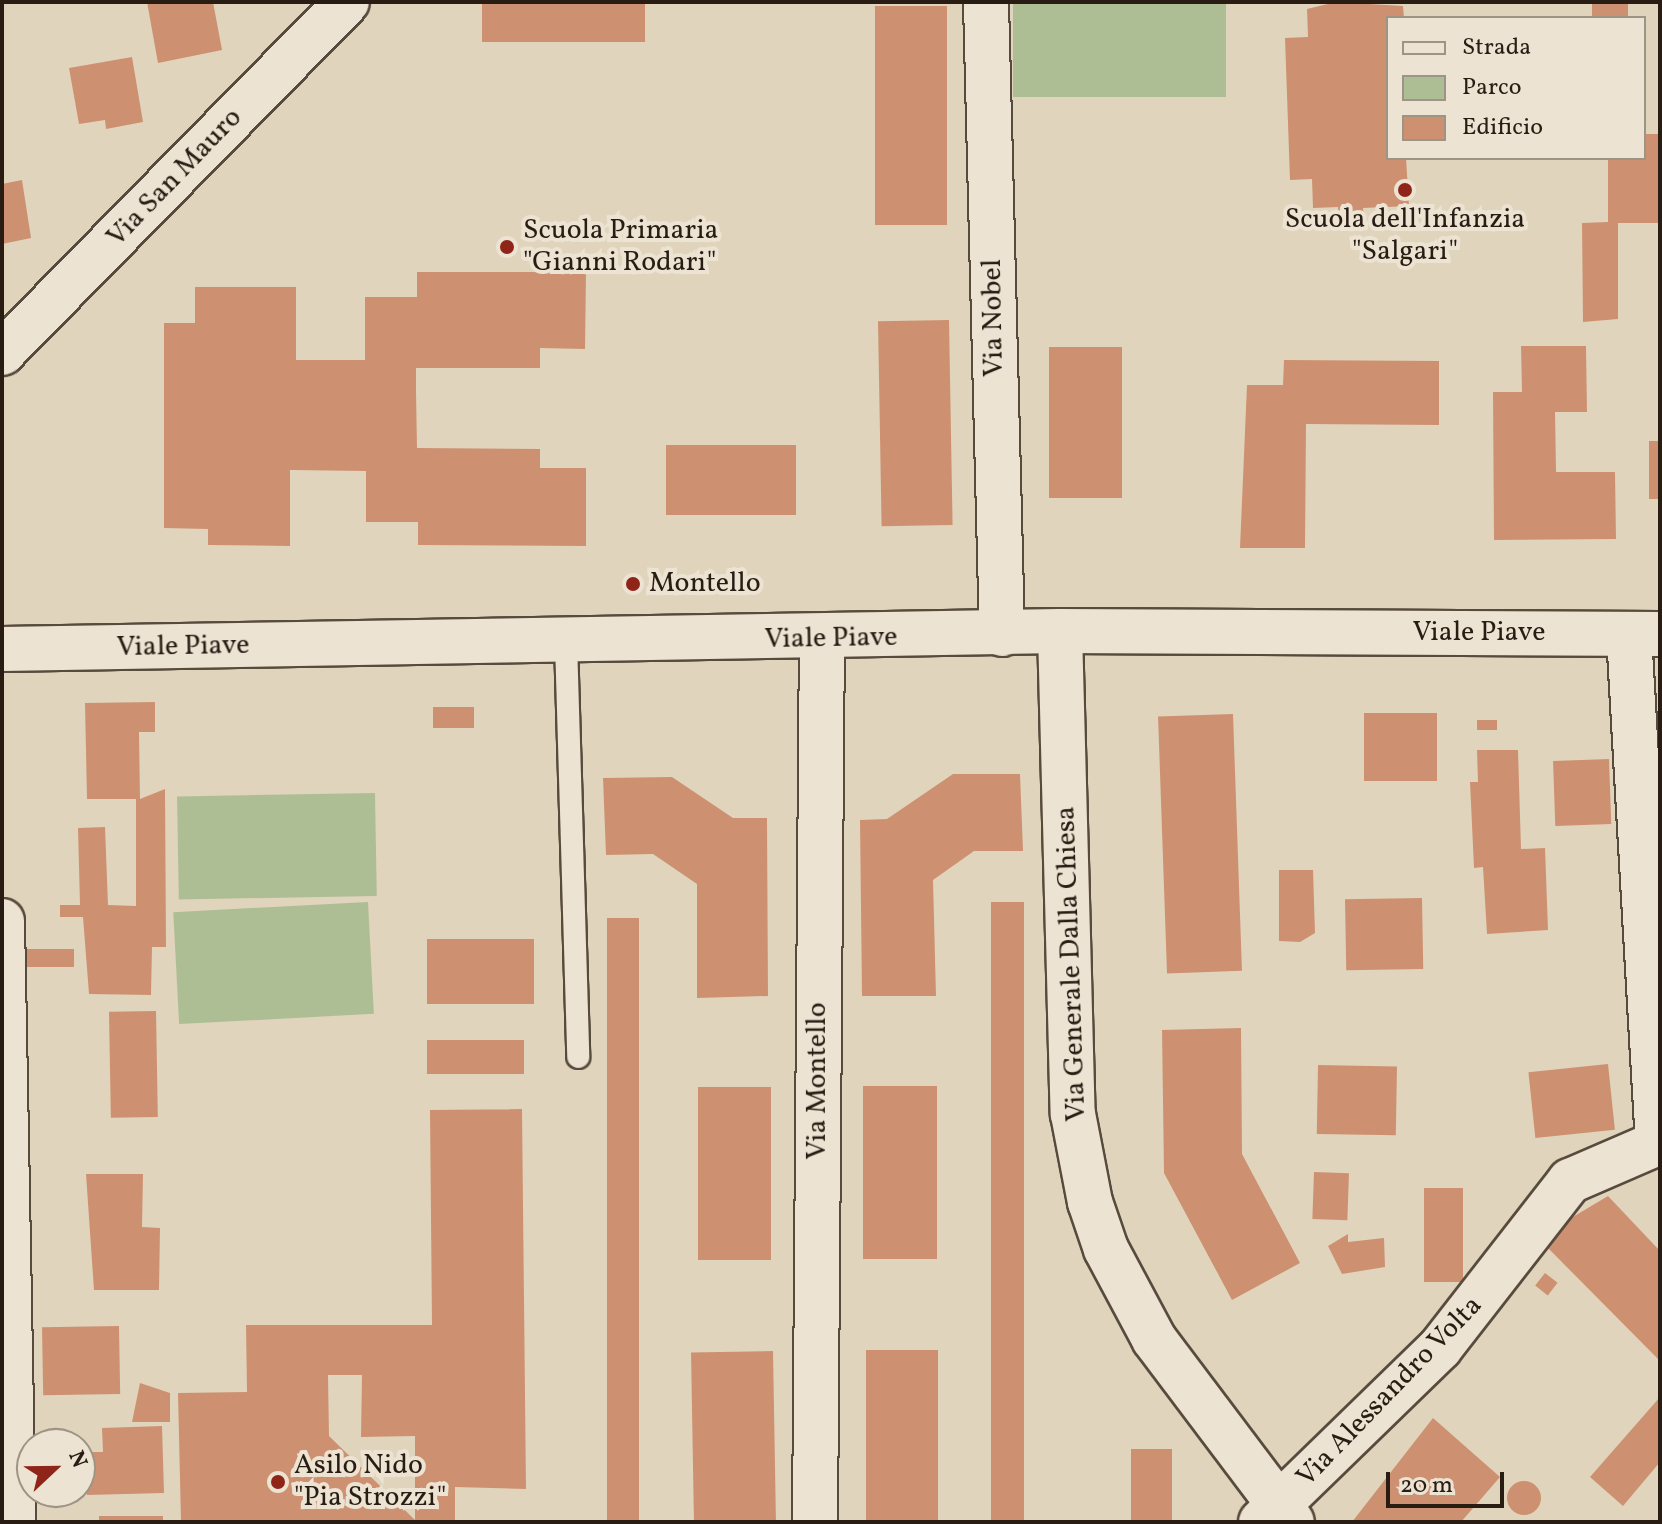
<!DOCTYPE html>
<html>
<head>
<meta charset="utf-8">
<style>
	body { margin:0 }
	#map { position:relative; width:1662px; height:1524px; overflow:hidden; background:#e1d4bc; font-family:Vollkorn,serif }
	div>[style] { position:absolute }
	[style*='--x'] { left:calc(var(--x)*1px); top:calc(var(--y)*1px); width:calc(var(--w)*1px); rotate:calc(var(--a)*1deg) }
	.green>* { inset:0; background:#aebe94; transform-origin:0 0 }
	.building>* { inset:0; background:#cd9171; transform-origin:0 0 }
	.round { border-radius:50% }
	.roads { filter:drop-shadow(2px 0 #574b3d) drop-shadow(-2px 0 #574b3d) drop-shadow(0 2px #574b3d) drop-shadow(0 -2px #574b3d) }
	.service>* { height:22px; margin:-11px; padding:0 11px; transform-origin:11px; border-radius:11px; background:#ece3d3 }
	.minor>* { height:44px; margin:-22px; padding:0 22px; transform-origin:22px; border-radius:22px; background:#ece3d3 }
	.tertiary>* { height:44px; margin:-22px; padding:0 22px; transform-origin:22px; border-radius:22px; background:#ece3d3 }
	.dots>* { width:22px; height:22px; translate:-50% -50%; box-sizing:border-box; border:4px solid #ece3d3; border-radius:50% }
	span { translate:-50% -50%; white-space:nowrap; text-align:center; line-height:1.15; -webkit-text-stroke:8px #ece3d3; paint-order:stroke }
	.street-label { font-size:28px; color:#291d13 }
	.poi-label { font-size:28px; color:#291d13 }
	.left { translate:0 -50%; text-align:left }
	.frame { position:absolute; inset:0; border:4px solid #291d13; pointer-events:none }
	.legend { position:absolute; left:1386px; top:16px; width:260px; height:144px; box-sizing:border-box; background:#ece3d3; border:2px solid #9e9486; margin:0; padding:10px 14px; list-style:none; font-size:24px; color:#291d13 }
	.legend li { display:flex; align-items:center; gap:16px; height:40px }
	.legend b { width:40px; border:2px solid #9e9486 }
	.north { position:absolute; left:16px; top:1428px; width:80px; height:80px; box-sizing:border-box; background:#ece3d3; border:2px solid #9e9486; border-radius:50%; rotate:68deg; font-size:22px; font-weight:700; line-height:32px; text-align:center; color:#291d13 }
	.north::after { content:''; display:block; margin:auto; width:28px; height:36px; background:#8f2418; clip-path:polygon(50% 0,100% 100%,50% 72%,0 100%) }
	.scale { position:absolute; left:1386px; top:1472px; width:118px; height:36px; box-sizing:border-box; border:4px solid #291d13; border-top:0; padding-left:10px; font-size:24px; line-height:28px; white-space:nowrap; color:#291d13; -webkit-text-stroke:6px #ece3d3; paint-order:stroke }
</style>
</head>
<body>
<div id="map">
	<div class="green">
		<div style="left:1013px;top:2px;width:213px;height:95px"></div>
		<div style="left:375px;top:793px;width:103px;height:198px;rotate:89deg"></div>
		<div style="left:368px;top:902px;width:112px;height:195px;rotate:87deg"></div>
	</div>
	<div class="building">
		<div style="clip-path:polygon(147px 2px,213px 2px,222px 50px,158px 63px)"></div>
		<div style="left:482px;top:2px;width:163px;height:40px"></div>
		<div style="clip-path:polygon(1336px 2px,1403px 6px,1404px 18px,1388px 18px,1388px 158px,1406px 158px,1409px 206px,1363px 208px,1364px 217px,1339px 218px,1338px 207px,1313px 208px,1312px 179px,1290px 180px,1285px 38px,1308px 37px,1307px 9px)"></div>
		<div style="left:1592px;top:2px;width:36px;height:16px"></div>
		<div style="left:875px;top:6px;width:72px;height:219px"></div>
		<div style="clip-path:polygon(132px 57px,143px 122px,106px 129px,105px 120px,79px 124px,69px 68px)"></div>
		<div style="clip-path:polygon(1644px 134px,1660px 134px,1660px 223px,1618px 223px,1618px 319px,1583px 322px,1582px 223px,1608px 222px,1608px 158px,1644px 158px)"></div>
		<div style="clip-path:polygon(22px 180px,31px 238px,2px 244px,2px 184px)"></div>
		<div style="clip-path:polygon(417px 272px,586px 272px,585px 349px,540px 348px,540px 368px,416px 368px,416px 391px,417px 448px,540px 449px,540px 468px,586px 468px,586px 546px,418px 545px,418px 522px,366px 522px,366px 471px,290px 470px,290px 546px,208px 545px,208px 529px,164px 528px,164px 323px,195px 323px,195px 287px,296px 287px,296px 360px,365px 360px,365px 297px,417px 297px)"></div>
		<div style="left:949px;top:320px;width:205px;height:71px;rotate:89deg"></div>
		<div style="clip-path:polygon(1521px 346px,1586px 346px,1587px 412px,1555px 412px,1556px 472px,1615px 472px,1616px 539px,1494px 540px,1493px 392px,1522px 392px)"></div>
		<div style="left:1049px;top:347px;width:73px;height:151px"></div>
		<div style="clip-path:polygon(1284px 360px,1439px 361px,1439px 425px,1306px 424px,1305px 548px,1240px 548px,1247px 385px,1283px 385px)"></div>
		<div style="left:1649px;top:441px;width:11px;height:58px"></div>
		<div style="left:666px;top:445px;width:130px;height:70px"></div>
		<div style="clip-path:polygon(155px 702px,155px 732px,139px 732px,140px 799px,165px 789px,166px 947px,152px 947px,151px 995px,89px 994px,83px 917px,60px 917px,60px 905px,80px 905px,78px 828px,105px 827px,108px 905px,136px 906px,136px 799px,87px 799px,85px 703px)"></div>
		<div style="left:433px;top:707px;width:41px;height:21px"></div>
		<div style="left:1364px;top:713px;width:73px;height:68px"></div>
		<div style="left:1233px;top:714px;width:257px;height:75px;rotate:88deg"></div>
		<div style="left:1477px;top:720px;width:20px;height:10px"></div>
		<div style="clip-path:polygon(1477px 750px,1518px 750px,1521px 849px,1545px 848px,1548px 930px,1487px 934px,1483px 867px,1474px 868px,1470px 782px,1478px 782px)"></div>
		<div style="left:1609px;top:759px;width:65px;height:56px;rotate:88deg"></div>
		<div style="clip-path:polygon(953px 774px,1020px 774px,1023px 851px,974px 851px,933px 880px,936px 996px,862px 996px,860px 820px,887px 819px)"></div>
		<div style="clip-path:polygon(672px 777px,733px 818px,767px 818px,768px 996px,697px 998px,697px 884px,653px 854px,606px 855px,603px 778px)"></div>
		<div style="clip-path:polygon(1279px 870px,1313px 870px,1315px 933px,1300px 942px,1279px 941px)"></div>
		<div style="left:1422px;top:898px;width:71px;height:77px;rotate:89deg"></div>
		<div style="left:991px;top:902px;width:33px;height:620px"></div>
		<div style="left:639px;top:918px;width:604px;height:32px;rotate:90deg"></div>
		<div style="left:534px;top:939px;width:65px;height:107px;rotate:90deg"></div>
		<div style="left:74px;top:949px;width:18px;height:57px;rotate:90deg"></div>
		<div style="left:156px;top:1011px;width:106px;height:47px;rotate:89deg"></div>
		<div style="clip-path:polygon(1241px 1028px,1242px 1154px,1300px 1263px,1232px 1300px,1164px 1173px,1162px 1030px)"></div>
		<div style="left:524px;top:1040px;width:34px;height:97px;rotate:90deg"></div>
		<div style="left:1608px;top:1064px;width:66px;height:80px;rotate:84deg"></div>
		<div style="left:1318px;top:1065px;width:79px;height:69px;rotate:1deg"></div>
		<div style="left:937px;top:1086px;width:173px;height:74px;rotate:90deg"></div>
		<div style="left:771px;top:1087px;width:173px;height:73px;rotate:90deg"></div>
		<div style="clip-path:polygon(evenodd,522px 1109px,526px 1489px,455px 1487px,455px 1522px,181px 1522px,178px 1393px,247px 1392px,246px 1325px,432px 1325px,430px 1110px,522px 1109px,328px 1375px,362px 1375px,361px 1437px,415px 1436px,415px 1520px,329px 1436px,328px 1375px)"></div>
		<div style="left:1314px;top:1172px;width:35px;height:47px;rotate:2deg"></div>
		<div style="clip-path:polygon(86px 1174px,143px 1174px,142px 1227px,160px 1228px,159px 1290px,94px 1290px)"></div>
		<div style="left:1424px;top:1188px;width:39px;height:94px"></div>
		<div style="clip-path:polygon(1608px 1196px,1660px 1251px,1660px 1361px,1545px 1245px,1561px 1224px)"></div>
		<div style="clip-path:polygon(1348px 1234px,1348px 1242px,1384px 1238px,1385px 1267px,1342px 1274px,1328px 1246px)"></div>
		<div style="left:1545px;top:1273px;width:16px;height:16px;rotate:38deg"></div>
		<div style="left:119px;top:1326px;width:68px;height:77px;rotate:89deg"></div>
		<div style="left:866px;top:1350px;width:72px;height:172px"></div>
		<div style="left:773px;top:1351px;width:171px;height:82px;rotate:89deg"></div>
		<div style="clip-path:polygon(140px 1383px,170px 1393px,170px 1422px,132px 1422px)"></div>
		<div style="clip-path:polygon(1660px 1397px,1660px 1462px,1623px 1506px,1590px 1477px)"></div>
		<div style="clip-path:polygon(1433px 1418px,1500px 1477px,1461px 1522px,1352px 1522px)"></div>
		<div style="clip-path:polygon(162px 1426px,164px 1493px,87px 1495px,86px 1452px,103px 1452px,102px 1428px)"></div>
		<div style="left:1172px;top:1449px;width:73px;height:41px;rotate:90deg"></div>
		<div class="round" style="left:1507px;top:1481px;width:34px;height:34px"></div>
		<div style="left:99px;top:1516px;width:64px;height:12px"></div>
	</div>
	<div class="roads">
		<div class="service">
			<div style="--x:566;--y:642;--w:415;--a:88.3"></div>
		</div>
		<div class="minor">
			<div style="--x:986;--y:2;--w:632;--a:88.55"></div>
			<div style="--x:1629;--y:634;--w:510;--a:86.74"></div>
			<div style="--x:2;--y:921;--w:601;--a:88.95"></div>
			<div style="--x:815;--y:1522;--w:883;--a:-89.55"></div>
			<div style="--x:1261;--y:1522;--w:250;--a:-44.2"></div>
			<div style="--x:1440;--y:1348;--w:212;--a:-52.1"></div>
			<div style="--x:1570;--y:1181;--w:98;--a:-23.4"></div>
		</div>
		<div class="tertiary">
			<div style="--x:2;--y:353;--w:492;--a:-45.5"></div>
			<div style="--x:1060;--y:631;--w:483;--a:88.5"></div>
			<div style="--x:1073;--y:1114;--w:90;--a:79.1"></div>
			<div style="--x:1090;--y:1202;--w:50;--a:71.2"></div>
			<div style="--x:1106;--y:1249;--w:102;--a:61.9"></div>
			<div style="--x:1154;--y:1339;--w:229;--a:53"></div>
			<div style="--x:2;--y:649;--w:1058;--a:-0.97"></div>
			<div style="--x:1060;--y:631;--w:600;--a:0.29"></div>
		</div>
	</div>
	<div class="dots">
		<div style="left:1405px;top:190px;background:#8f2418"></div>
		<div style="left:507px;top:247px;background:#8f2418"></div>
		<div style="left:633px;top:584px;background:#8f2418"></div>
		<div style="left:278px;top:1482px;background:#8f2418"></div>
	</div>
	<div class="street-label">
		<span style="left:175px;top:178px;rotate:-46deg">Via San Mauro</span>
		<span style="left:994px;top:318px;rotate:-91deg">Via Nobel</span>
		<span style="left:1479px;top:633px">Viale Piave</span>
		<span style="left:831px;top:639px;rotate:-1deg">Viale Piave</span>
		<span style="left:183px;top:647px;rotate:-1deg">Viale Piave</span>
		<span style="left:1072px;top:964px;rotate:-92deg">Via Generale Dalla Chiesa</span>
		<span style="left:818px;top:1081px;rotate:-90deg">Via Montello</span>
		<span style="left:1390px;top:1392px;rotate:-46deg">Via Alessandro Volta</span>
	</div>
	<div class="poi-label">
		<span style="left:1405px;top:236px">Scuola dell'Infanzia<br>"Salgari"</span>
		<span class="left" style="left:523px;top:247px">Scuola Primaria<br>"Gianni Rodari"</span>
		<span class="left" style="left:649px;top:584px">Montello</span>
		<span class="left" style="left:294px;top:1482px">Asilo Nido<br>"Pia Strozzi"</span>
	</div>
	<div class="frame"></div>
	<ul class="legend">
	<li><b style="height:10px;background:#ece3d3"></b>Strada</li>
	<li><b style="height:22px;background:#aebe94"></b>Parco</li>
	<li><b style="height:22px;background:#cd9171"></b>Edificio</li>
	</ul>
	<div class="north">N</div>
	<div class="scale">20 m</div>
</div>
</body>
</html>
